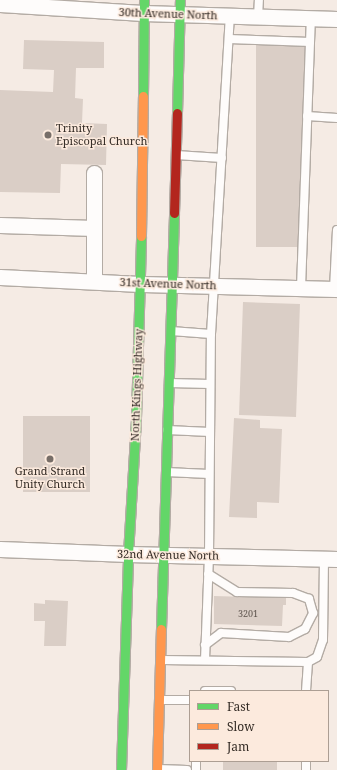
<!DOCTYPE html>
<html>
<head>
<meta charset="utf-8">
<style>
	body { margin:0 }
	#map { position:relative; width:337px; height:770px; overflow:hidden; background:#f5ebe4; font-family:"Noto Serif",serif }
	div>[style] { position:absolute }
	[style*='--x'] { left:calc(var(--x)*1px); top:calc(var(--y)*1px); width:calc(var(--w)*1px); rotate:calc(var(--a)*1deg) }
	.building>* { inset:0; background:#dacec6; transform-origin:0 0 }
	.roads { filter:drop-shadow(1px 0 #b3aba4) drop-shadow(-1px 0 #b3aba4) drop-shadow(0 1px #b3aba4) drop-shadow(0 -1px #b3aba4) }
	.lane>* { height:8px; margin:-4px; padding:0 4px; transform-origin:4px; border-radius:4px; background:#fefcfb }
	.street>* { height:15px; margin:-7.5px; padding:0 7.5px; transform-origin:7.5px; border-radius:7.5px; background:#fefcfb }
	.fast>* { height:9px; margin:-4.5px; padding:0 4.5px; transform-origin:4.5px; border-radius:4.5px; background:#63d668 }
	.slow>* { height:9px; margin:-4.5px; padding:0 4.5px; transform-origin:4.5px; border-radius:4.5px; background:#ff974d }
	.jam>* { height:9px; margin:-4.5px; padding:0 4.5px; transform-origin:4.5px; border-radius:4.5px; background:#b3261e }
	.dots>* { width:11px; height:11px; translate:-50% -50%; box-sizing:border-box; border:2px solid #fceadd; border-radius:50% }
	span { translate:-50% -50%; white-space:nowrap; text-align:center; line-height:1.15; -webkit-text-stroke:3px #fceadd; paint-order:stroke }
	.number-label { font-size:9px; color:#5d544d }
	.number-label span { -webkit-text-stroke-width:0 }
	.street-label { font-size:11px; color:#332b25 }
	.poi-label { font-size:11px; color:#332b25 }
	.left { translate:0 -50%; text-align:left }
	.legend { position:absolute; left:189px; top:690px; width:140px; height:72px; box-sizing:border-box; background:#fceadd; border:1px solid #ac9e93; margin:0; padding:5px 7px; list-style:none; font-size:12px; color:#332b25 }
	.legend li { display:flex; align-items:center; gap:8px; height:20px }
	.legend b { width:20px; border:1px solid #ac9e93 }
</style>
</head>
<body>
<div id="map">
	<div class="building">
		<div style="clip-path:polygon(24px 40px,104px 42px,104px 68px,76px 68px,75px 98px,83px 99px,82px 123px,107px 124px,106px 165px,61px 164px,60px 193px,0 192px,0 90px,53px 92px,54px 70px,23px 69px)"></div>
		<div style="left:256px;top:44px;width:51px;height:203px"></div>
		<div style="left:243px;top:302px;width:57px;height:113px;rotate:2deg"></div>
		<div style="left:23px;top:416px;width:67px;height:76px"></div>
		<div style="clip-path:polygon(234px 418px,260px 420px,260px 428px,282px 429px,279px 503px,257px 502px,257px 518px,229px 517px)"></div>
		<div style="clip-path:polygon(214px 596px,286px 598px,286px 605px,283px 605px,282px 626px,214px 624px)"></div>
		<div style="clip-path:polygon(45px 600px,68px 601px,66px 646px,44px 646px,45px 621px,34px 621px,34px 603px,45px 604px)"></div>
		<div style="left:223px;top:761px;width:54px;height:9px"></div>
	</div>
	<div class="roads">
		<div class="lane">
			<div style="--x:258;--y:17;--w:17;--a:-87"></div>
			<div style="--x:229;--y:39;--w:81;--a:2.1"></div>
			<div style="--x:307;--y:116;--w:30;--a:4"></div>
			<div style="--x:176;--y:155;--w:46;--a:3.7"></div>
			<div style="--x:301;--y:288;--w:270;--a:-87.9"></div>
			<div style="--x:334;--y:289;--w:59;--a:-87.1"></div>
			<div style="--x:171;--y:331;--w:40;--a:4.3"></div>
			<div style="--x:169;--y:383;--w:41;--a:1.4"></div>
			<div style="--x:167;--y:430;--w:43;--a:2.7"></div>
			<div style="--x:166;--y:472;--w:43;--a:2.7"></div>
			<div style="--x:205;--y:645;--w:20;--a:-37"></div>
			<div style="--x:221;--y:633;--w:68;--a:3.4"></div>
			<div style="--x:289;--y:637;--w:18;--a:-27"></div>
			<div style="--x:305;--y:629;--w:18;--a:-63"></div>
			<div style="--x:313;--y:613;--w:15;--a:-106"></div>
			<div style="--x:309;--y:599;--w:17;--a:-159"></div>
			<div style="--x:293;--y:593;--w:56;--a:-179"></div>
			<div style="--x:237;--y:592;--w:34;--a:-148"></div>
			<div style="--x:162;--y:660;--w:146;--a:0.8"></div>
			<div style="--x:308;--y:662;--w:10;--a:-29"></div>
			<div style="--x:317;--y:657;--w:18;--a:-71"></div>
			<div style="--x:323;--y:640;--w:81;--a:-89.3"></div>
			<div style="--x:205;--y:660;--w:104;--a:-87.8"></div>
			<div style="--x:209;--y:556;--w:222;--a:-89.5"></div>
			<div style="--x:211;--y:334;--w:319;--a:-86.6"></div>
			<div style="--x:205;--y:691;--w:26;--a:0"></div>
			<div style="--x:306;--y:691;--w:29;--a:-86"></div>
			<div style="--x:160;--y:700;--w:30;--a:0"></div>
			<div style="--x:306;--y:761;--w:9;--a:90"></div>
			<div style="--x:158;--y:769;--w:29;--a:2"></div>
			<div style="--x:196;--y:770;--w:9;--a:-90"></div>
		</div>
		<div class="street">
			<div style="--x:0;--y:4;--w:143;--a:3.6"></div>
			<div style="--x:143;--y:13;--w:194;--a:1.8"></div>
			<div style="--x:94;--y:173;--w:108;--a:90"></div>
			<div style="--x:0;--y:225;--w:94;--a:1.8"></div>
			<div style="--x:0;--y:277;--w:140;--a:2.9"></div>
			<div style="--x:140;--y:284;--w:197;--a:1.5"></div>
			<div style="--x:0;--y:549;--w:128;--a:2.2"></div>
			<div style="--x:128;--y:554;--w:209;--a:1.4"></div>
		</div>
		<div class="fast">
			<div style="--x:143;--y:96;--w:96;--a:-89.4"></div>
			<div style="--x:177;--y:113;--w:113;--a:-88.5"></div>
			<div style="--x:161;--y:629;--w:416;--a:-88.2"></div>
			<div style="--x:121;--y:770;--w:216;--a:-88.1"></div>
			<div style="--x:128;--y:554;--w:136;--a:-86.6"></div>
			<div style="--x:136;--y:418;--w:182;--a:-88.4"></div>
		</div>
		<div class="slow">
			<div style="--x:141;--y:236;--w:140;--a:-89.2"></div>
			<div style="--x:157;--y:770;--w:141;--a:-88.4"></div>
		</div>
		<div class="jam">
			<div style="--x:174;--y:213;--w:100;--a:-88.3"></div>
		</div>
	</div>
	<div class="dots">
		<div style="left:48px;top:135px;background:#776e68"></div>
		<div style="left:50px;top:459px;background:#776e68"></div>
	</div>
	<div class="number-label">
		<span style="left:248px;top:614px">3201</span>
	</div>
	<div class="street-label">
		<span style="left:168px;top:14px;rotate:2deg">30th Avenue North</span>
		<span style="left:168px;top:284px;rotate:2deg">31st Avenue North</span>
		<span style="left:137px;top:385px;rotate:-88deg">North Kings Highway</span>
		<span style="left:168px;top:555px;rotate:1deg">32nd Avenue North</span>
	</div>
	<div class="poi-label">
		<span class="left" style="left:56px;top:135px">Trinity<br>Episcopal Church</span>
		<span style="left:50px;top:478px">Grand Strand<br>Unity Church</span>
	</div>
	<ul class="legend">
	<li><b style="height:5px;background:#63d668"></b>Fast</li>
	<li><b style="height:5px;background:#ff974d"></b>Slow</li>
	<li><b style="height:5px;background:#b3261e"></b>Jam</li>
	</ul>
</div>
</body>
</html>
